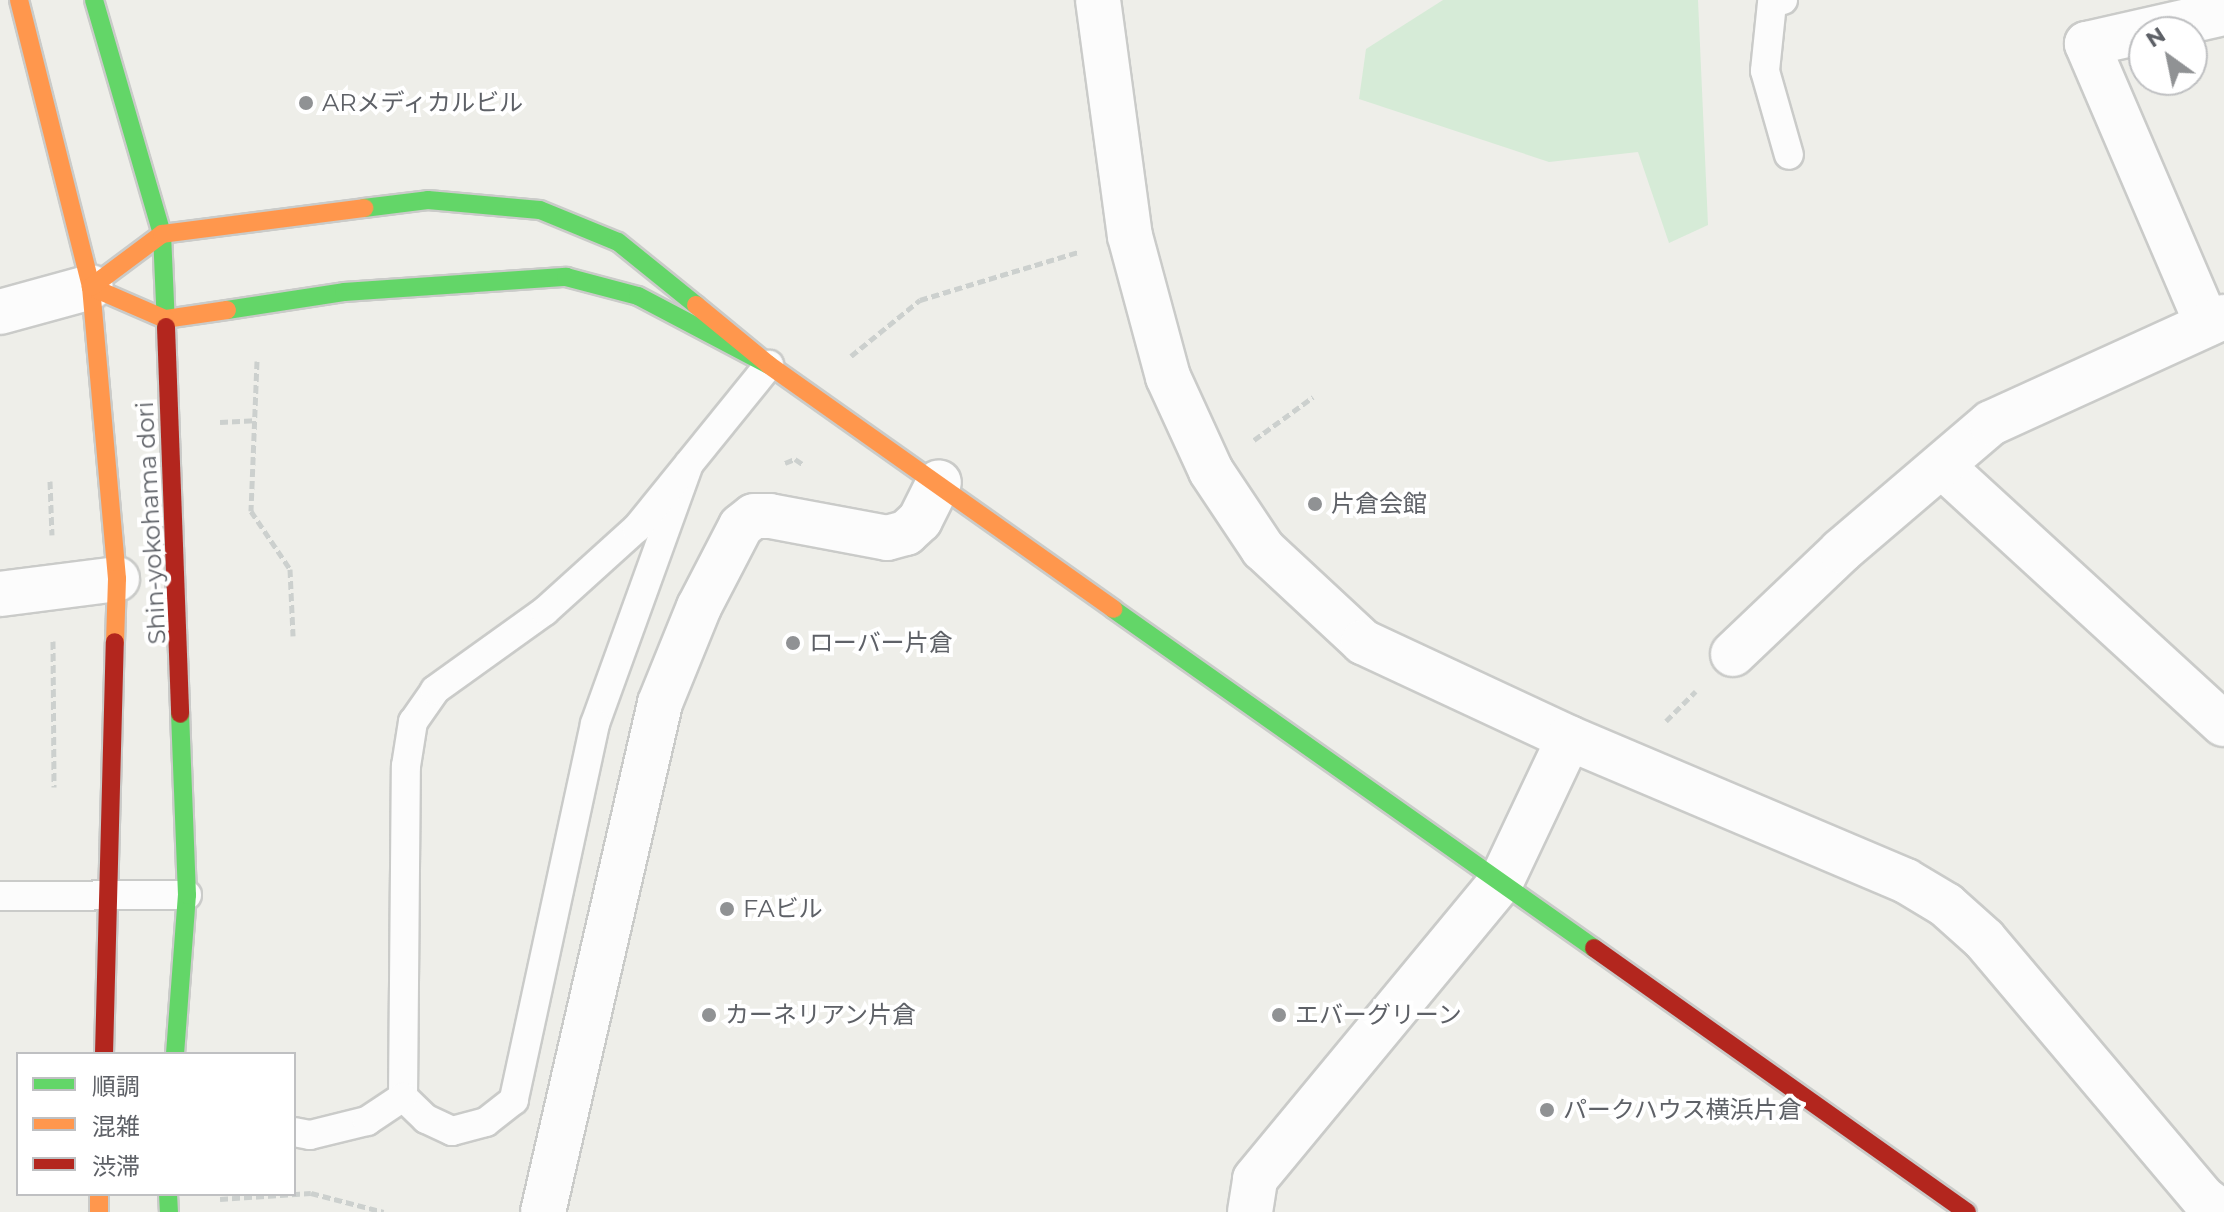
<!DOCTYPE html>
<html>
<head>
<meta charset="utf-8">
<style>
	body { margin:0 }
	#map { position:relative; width:2224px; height:1212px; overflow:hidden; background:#eeeee9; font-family:Montserrat,"Noto Sans JP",sans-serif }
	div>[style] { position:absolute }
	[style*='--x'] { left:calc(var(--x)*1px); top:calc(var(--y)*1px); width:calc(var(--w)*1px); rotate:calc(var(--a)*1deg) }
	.green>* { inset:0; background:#d6ebd7 }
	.path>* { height:5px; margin-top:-2.5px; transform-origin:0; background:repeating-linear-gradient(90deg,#ccd0ce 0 8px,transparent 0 12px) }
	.roads { filter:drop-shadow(2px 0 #cacbc9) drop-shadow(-2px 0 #cacbc9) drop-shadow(0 2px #cacbc9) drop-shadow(0 -2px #cacbc9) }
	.lane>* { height:28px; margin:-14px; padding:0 14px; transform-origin:14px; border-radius:14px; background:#fcfcfc }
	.street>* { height:44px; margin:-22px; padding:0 22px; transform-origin:22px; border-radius:22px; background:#fcfcfc }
	.fast>* { height:18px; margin:-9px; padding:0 9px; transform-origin:9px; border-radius:9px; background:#63d668 }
	.slow>* { height:18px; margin:-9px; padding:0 9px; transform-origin:9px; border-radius:9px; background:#ff974d }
	.jam>* { height:18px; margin:-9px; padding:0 9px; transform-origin:9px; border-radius:9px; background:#b3261e }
	.dots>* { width:22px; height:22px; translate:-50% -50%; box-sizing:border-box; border:4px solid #fff; border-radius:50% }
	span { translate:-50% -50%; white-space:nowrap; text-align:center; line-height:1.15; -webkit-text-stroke:8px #fff; paint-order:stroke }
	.poi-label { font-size:24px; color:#5e6167 }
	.left { translate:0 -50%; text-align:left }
	.street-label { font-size:24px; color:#5e6167 }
	.legend { position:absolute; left:16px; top:1052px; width:280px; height:144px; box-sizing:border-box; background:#fff; border:2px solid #bfc0c2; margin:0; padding:10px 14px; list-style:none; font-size:24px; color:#5e6167 }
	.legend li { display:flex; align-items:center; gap:16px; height:40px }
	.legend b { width:40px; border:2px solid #bfc0c2 }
	.north { position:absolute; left:2128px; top:16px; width:80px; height:80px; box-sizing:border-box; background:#fff; border:2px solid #bfc0c2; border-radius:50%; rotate:327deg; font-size:22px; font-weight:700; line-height:32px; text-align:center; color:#5e6167 }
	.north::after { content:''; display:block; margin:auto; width:28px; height:36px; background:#909294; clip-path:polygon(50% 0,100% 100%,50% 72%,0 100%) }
</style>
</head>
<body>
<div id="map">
	<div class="green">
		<div style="clip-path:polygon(1443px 0,1698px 0,1708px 225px,1669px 243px,1638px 152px,1549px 162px,1359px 99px,1366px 49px)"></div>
	</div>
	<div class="path">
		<div style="--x:851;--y:356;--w:89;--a:-39.1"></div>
		<div style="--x:920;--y:300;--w:165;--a:-16.9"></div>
		<div style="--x:257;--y:361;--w:150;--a:92.3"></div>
		<div style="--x:251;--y:511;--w:70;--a:56.1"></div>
		<div style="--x:290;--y:569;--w:67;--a:87.4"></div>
		<div style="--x:220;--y:422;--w:35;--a:-3"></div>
		<div style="--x:1254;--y:440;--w:73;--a:-36.1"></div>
		<div style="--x:785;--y:463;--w:11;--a:-22"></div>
		<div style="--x:795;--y:459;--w:11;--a:34"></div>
		<div style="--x:50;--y:481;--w:54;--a:87.9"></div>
		<div style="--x:53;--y:641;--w:146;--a:89.6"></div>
		<div style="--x:1666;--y:721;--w:42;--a:-45"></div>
		<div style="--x:220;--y:1199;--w:91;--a:-3.8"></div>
		<div style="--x:311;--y:1193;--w:75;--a:14.6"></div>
	</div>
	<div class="roads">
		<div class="lane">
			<div style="--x:1783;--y:0;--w:11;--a:165"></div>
			<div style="--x:1772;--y:3;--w:68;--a:95.9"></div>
			<div style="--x:1765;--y:71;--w:87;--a:74.1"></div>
			<div style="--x:689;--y:464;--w:276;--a:109.9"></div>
			<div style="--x:595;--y:724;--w:385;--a:102.2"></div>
			<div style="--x:514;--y:1100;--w:36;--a:142"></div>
			<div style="--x:486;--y:1122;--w:35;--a:165"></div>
			<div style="--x:452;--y:1131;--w:29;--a:-155"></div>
			<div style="--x:426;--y:1119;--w:32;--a:-136"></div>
			<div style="--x:403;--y:1097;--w:331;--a:-89.5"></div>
			<div style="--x:406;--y:766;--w:45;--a:-81"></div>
			<div style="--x:413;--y:722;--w:39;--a:-55"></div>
			<div style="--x:435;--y:690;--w:135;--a:-35.7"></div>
			<div style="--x:545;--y:611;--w:124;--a:-42.1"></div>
			<div style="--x:637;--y:528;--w:210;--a:-51"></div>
			<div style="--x:0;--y:896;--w:187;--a:-0.3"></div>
			<div style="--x:294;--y:1132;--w:16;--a:11"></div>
			<div style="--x:310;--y:1135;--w:59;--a:-13.8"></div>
			<div style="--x:367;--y:1121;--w:43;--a:-33.7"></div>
		</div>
		<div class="street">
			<div style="--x:1098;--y:0;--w:238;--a:82.3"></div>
			<div style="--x:1130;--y:236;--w:146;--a:74.9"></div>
			<div style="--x:1168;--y:377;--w:103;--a:65.4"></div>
			<div style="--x:1211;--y:471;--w:94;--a:56.3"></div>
			<div style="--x:1263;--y:549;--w:137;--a:42.9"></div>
			<div style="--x:1363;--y:642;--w:227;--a:25"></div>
			<div style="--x:1569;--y:738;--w:366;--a:23"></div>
			<div style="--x:1906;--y:881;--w:47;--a:31"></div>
			<div style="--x:1946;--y:905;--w:51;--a:41.8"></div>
			<div style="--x:1984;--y:939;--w:341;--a:49.8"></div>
			<div style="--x:2204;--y:1199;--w:22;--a:36"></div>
			<div style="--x:0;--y:312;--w:94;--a:-15.4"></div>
			<div style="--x:2207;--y:324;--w:305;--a:-113.2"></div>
			<div style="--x:2087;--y:44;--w:140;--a:-12.8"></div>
			<div style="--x:1942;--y:466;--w:382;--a:42.5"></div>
			<div style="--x:0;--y:594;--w:118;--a:-7.3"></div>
			<div style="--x:1733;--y:654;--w:149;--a:-43.6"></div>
			<div style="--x:1841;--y:551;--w:197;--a:-40.5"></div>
			<div style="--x:1991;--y:423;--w:256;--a:-24.5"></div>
			<div style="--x:543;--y:1212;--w:522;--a:-77.05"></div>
			<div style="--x:660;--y:703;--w:104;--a:-67.9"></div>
			<div style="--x:699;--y:607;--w:91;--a:-62.6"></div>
			<div style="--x:741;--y:526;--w:16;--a:-38"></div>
			<div style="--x:754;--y:516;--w:16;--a:0"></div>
			<div style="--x:770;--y:516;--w:119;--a:10.6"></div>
			<div style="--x:887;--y:538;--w:20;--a:-15"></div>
			<div style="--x:906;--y:533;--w:19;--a:-43"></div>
			<div style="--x:920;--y:520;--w:42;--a:-63.4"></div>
			<div style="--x:1250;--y:1212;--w:33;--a:-81"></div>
			<div style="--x:1255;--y:1179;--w:386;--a:-50.4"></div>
			<div style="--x:1501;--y:882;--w:159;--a:-64.7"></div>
		</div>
		<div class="fast">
			<div style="--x:94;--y:0;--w:244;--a:73.8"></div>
			<div style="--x:162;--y:234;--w:93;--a:87.5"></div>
			<div style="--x:364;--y:208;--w:64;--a:-7.1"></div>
			<div style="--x:428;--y:200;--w:112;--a:5.1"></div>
			<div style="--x:540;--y:210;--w:84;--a:22.3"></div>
			<div style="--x:618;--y:242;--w:100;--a:38.9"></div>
			<div style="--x:227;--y:310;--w:118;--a:-8.7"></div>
			<div style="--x:344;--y:292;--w:223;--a:-3.9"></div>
			<div style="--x:566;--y:277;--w:74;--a:14.8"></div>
			<div style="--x:638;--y:296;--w:148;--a:27.8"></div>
			<div style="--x:1113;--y:609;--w:588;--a:35.18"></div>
			<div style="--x:175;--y:1054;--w:159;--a:-85.7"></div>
			<div style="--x:187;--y:895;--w:181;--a:-92.2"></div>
			<div style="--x:168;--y:1194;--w:18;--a:87"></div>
		</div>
		<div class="slow">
			<div style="--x:19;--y:0;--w:296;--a:75.9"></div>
			<div style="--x:91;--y:287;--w:293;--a:84.9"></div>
			<div style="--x:117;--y:579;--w:63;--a:91.8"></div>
			<div style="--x:696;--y:305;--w:94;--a:39.4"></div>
			<div style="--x:769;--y:365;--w:422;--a:35.3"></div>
			<div style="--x:227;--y:310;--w:63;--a:171.7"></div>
			<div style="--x:165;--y:319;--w:81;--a:-156.6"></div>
			<div style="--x:91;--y:287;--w:89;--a:-36.7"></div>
			<div style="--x:162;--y:234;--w:204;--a:-7.3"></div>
			<div style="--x:99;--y:1194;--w:18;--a:90"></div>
		</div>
		<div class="jam">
			<div style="--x:166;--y:327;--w:387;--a:87.9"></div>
			<div style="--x:1594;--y:948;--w:457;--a:35.3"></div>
			<div style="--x:104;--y:1054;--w:412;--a:-88.5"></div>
		</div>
	</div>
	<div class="dots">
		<div style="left:306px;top:103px;background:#909294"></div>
		<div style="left:1315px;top:504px;background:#909294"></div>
		<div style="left:793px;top:643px;background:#909294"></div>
		<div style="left:727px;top:909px;background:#909294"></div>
		<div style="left:709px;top:1015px;background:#909294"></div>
		<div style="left:1279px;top:1015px;background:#909294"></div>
		<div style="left:1547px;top:1110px;background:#909294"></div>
	</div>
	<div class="poi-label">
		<span class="left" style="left:322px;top:103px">ARメディカルビル</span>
		<span class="left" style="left:1331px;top:504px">片倉会館</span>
		<span class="left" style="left:809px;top:643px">ローバー片倉</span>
		<span class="left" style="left:743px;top:909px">FAビル</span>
		<span class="left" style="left:725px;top:1015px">カーネリアン片倉</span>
		<span class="left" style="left:1295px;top:1015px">エバーグリーン</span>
		<span class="left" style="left:1563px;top:1110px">パークハウス横浜片倉</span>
	</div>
	<div class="street-label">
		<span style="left:151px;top:523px;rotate:-93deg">Shin-yokohama dori</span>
	</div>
	<ul class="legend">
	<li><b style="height:10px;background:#63d668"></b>順調</li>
	<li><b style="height:10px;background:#ff974d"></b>混雑</li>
	<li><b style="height:10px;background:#b3261e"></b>渋滞</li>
	</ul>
	<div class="north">N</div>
</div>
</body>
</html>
